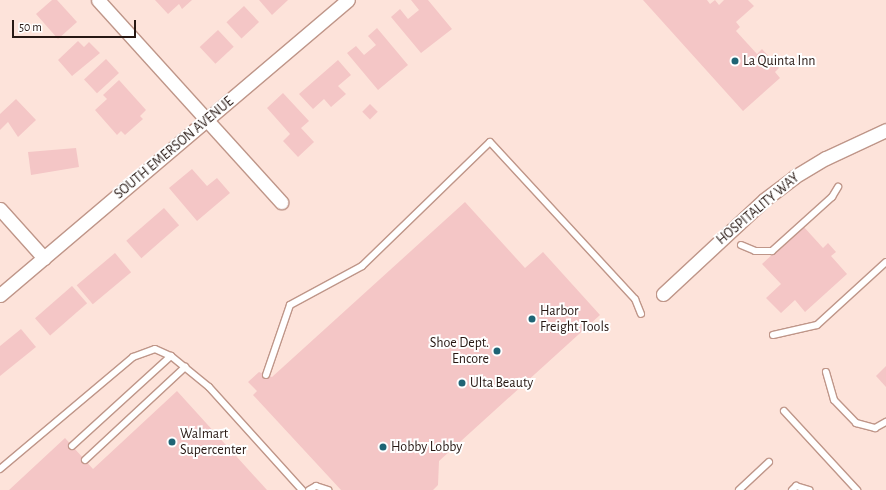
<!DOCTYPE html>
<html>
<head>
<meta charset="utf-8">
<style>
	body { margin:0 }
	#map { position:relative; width:886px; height:490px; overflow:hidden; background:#fde3da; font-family:"Alegreya Sans",sans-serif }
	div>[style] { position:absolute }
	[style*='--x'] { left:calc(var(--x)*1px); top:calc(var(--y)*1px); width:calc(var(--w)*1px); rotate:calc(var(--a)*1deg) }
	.building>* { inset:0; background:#f4c6c6; transform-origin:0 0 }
	.roads { filter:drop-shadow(1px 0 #bf9689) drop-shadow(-1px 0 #bf9689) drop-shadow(0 1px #bf9689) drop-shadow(0 -1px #bf9689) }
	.lane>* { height:6px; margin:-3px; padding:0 3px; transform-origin:3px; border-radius:3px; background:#fff }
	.street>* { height:13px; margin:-6.5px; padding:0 6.5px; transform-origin:6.5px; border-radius:6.5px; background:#fff }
	.dots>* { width:11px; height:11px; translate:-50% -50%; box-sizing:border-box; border:2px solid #fff; border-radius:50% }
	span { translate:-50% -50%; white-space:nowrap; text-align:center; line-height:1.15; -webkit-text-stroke:4px #fff; paint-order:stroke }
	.poi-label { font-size:14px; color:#271813 }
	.left { translate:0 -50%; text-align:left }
	.right { translate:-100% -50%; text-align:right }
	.street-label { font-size:14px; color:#271813 }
	.scale { position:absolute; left:12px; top:20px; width:124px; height:18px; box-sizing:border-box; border:2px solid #271813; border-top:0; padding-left:5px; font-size:12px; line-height:14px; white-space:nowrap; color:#271813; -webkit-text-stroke:3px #fff; paint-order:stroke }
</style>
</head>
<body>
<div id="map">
	<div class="building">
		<div style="clip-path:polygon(52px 0,57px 0,77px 22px,58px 39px,36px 14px)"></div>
		<div style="clip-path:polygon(155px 0,192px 0,182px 9px,179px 4px,168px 14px)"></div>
		<div style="clip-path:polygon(259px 0,288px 0,272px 15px)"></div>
		<div style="clip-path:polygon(411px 0,428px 0,452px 29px,421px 53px,391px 17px,400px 9px,408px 19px,419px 10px)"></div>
		<div style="clip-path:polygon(643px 0,707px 0,710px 4px,715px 0,719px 5px,724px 0,748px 0,754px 6px,736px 22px,740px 27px,736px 31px,757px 54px,762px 49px,779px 68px,775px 72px,780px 78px,743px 111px)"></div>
		<div style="left:244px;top:6px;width:22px;height:24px;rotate:47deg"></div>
		<div style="clip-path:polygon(377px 28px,408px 65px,378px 90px,347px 53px,356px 46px,364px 55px,376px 45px,368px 36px)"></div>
		<div style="left:218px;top:30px;width:23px;height:25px;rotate:47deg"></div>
		<div style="clip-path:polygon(78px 41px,84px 47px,89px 42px,100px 53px,72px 76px,58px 60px)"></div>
		<div style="left:106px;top:59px;width:19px;height:30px;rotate:47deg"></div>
		<div style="clip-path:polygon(338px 60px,351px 75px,338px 86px,346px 94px,331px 107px,324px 99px,313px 109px,299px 94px)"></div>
		<div style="clip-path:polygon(119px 80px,146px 110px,140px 116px,143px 119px,125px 135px,121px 131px,117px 135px,95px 110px,107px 99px,103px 95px)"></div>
		<div style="clip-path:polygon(283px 93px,309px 121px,301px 128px,314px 142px,298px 157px,283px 141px,290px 134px,267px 108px)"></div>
		<div style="clip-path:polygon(16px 99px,36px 120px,18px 137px,8px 122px,0 130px,0 114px)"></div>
		<div style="left:370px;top:104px;width:11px;height:11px;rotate:45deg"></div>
		<div style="clip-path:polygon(76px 148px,79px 167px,31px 175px,28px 152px)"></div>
		<div style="clip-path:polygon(192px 169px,207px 186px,217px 178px,230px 193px,197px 221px,169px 188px)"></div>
		<div style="clip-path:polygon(465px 202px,525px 268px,543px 252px,600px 315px,439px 461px,438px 485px,433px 490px,341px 490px,253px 395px,257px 391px,248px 382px,259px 372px,272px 377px)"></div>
		<div style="left:164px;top:208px;width:23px;height:50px;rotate:49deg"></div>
		<div style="clip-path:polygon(803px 226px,823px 248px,828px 243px,836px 252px,831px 256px,847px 274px,805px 312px,795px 300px,781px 313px,766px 298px,781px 284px,762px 264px)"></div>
		<div style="left:115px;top:253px;width:25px;height:50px;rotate:50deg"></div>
		<div style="left:72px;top:286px;width:23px;height:49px;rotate:49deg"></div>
		<div style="clip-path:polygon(21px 329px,36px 347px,0 376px,0 346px)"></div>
		<div style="clip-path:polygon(886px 366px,886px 387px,876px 376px)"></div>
		<div style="clip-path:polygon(177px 391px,267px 490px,9px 490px,65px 438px,93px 469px)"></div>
	</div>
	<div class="roads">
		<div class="lane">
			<div style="--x:741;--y:245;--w:15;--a:23"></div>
			<div style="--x:755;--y:251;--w:17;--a:0"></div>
			<div style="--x:772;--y:251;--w:81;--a:-42"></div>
			<div style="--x:832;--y:197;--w:12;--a:-59"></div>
			<div style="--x:773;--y:335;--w:45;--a:-12.8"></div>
			<div style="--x:817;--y:325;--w:93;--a:-42.4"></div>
			<div style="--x:826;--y:372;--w:29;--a:74"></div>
			<div style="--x:834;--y:400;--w:32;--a:46"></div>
			<div style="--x:856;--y:423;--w:20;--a:15"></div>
			<div style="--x:875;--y:428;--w:13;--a:-29"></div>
			<div style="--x:266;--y:375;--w:74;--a:-71.1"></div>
			<div style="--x:290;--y:305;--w:82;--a:-28.4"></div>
			<div style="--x:362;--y:266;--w:178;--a:-44.1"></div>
			<div style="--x:490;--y:142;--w:214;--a:47.3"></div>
			<div style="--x:635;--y:299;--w:16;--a:68"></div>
			<div style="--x:784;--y:411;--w:108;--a:47.3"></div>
			<div style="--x:72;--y:446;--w:134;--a:-42.3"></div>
			<div style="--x:85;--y:460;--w:137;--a:-42.9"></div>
			<div style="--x:0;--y:469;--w:174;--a:-40.1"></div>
			<div style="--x:133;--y:357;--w:23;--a:-20"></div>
			<div style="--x:155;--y:349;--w:17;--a:24"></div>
			<div style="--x:171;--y:356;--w:49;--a:39.2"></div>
			<div style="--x:209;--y:387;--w:139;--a:47.9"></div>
			<div style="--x:309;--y:490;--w:8;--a:-30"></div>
			<div style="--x:316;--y:486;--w:13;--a:18"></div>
			<div style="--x:739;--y:490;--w:41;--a:-43"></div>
			<div style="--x:792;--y:490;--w:6;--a:-45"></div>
			<div style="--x:796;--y:486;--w:14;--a:17"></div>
		</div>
		<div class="street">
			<div style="--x:98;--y:0;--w:273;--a:47.8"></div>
			<div style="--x:0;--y:209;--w:66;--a:48.1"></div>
			<div style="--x:663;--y:294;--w:138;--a:-42.9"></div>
			<div style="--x:764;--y:200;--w:38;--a:-37"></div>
			<div style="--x:794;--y:177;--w:37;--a:-31"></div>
			<div style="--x:826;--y:158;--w:66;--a:-25"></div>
			<div style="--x:0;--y:295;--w:456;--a:-40.3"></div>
		</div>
	</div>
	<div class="dots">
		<div style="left:735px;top:61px;background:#1f6475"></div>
		<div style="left:532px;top:319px;background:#1f6475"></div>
		<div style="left:497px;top:351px;background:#1f6475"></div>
		<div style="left:462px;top:383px;background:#1f6475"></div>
		<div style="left:172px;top:442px;background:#1f6475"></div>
		<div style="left:383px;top:447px;background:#1f6475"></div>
	</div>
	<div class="poi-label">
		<span class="left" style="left:743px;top:61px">La Quinta Inn</span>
		<span class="left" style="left:540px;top:319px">Harbor<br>Freight Tools</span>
		<span class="right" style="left:489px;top:351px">Shoe Dept.<br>Encore</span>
		<span class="left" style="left:470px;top:383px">Ulta Beauty</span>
		<span class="left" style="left:180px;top:442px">Walmart<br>Supercenter</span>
		<span class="left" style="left:391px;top:447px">Hobby Lobby</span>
	</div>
	<div class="street-label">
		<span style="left:174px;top:148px;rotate:-40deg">SOUTH EMERSON AVENUE</span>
		<span style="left:758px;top:209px;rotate:-40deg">HOSPITALITY WAY</span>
	</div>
	<div class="scale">50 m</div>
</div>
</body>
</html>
